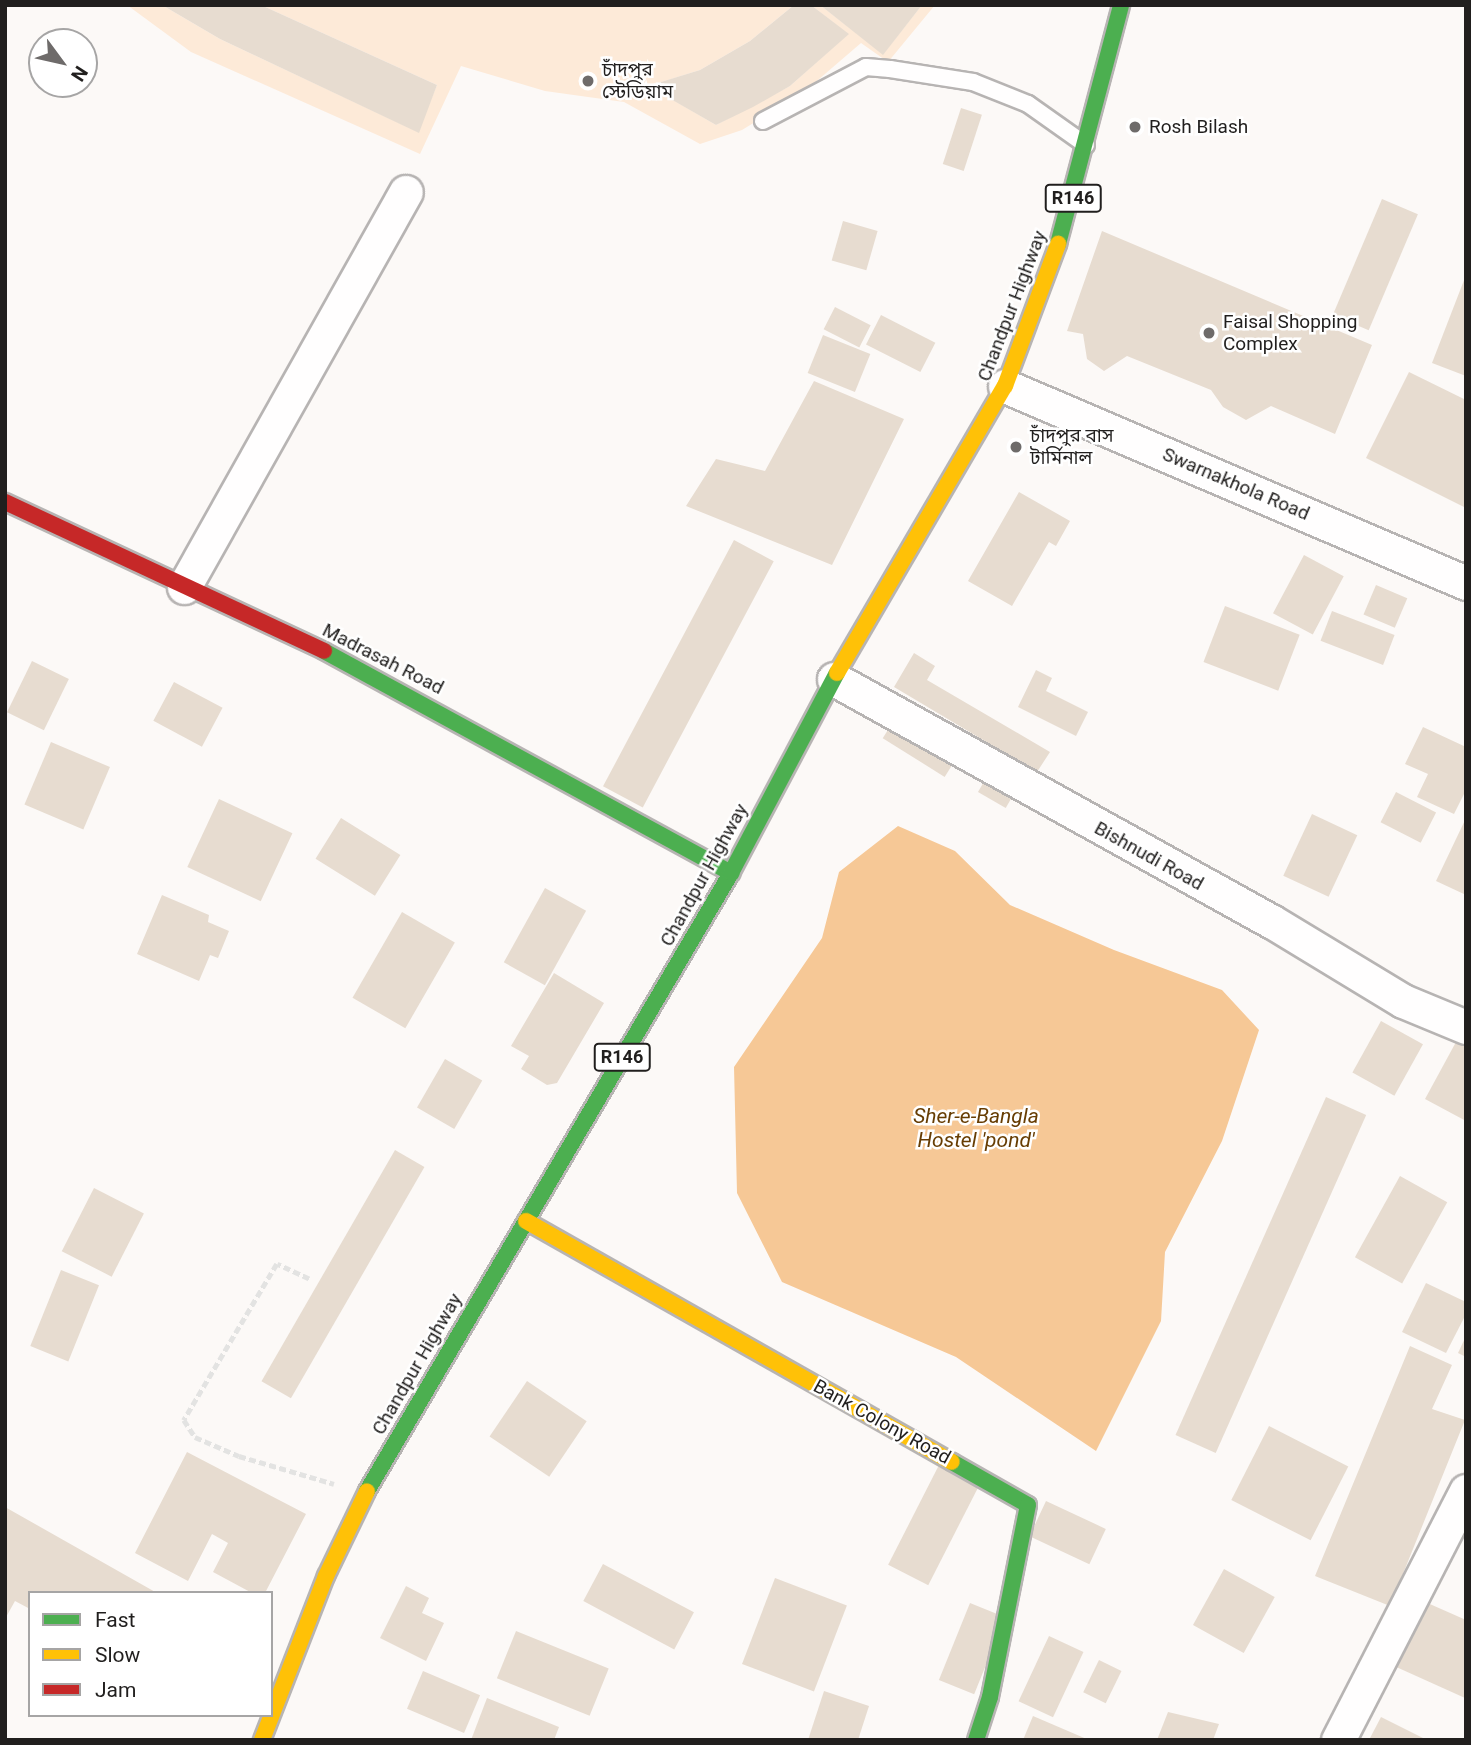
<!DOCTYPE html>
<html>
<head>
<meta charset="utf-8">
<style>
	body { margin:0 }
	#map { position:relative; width:1471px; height:1745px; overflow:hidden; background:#fcf9f7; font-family:Roboto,"Noto Sans Bengali",sans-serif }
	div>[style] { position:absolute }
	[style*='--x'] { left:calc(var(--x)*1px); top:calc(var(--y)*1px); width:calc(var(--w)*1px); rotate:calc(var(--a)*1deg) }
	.green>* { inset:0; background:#fdead8 }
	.water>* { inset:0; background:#f6c896 }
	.building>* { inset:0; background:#e7dcd0; transform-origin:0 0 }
	.path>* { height:4.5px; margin-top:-2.25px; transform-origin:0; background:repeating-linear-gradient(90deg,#e3e3e2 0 7px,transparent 0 10.5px) }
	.roads { filter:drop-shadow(2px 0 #b7b4b3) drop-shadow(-2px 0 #b7b4b3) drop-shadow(0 2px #b7b4b3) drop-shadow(0 -2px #b7b4b3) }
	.lane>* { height:16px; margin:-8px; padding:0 8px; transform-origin:8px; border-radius:8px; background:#fffefe }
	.street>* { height:33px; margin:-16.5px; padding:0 16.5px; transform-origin:16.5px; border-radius:16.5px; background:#fffefe }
	.fast>* { height:16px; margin:-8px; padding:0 8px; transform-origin:8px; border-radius:8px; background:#4caf50 }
	.slow>* { height:16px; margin:-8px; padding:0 8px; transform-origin:8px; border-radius:8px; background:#ffc107 }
	.jam>* { height:16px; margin:-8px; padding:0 8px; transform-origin:8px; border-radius:8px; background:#c62828 }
	.dots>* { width:19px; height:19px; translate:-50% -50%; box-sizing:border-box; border:4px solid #fff; border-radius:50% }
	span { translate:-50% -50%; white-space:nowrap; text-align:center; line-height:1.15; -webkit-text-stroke:5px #fff; paint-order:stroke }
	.shield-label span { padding:2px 5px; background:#fff; border:2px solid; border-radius:5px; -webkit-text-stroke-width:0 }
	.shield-label { font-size:18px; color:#211f1e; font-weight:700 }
	.poi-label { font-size:19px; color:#211f1e }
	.left { translate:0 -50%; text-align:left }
	.street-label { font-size:19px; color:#211f1e }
	.water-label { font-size:21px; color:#673d03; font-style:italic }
	.frame { position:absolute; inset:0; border:7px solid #211f1e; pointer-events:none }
	.legend { position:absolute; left:28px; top:1591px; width:245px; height:126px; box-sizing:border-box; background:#fff; border:2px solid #a6a5a5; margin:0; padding:9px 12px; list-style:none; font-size:21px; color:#211f1e }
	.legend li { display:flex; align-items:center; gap:14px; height:35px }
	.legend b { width:35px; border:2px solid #a6a5a5 }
	.north { position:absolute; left:28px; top:28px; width:70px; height:70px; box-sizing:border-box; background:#fff; border:2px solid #a6a5a5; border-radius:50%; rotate:123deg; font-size:19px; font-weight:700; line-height:28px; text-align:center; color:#211f1e }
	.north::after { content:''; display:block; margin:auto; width:24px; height:32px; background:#6e6b6a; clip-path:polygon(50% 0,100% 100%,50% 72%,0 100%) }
</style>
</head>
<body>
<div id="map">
	<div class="green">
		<div style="clip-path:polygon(127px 5px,162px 5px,220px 39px,418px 132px,437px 85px,261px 5px,794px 5px,750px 41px,700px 70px,649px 86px,716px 125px,790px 86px,848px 34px,811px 5px,820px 5px,883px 54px,922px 5px,935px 5px,888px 62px,861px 43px,804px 92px,742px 130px,700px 144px,624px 102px,545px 91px,461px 66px,420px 154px,191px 52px)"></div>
	</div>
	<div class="water">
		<div style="clip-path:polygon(898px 826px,955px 851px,1010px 905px,1114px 950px,1222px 990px,1259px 1030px,1222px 1141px,1165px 1252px,1161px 1321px,1096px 1451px,956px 1357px,782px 1282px,737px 1193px,734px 1067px,822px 938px,839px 872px)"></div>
	</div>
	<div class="building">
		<div style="clip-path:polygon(162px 5px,261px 5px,437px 85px,419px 133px,220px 39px)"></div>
		<div style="clip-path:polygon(794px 5px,811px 5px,849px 34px,790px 86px,753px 107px,716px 125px,648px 86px,700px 70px,750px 41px)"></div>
		<div style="clip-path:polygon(820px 5px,922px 5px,883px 55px)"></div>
		<div style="left:961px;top:108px;width:22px;height:59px;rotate:18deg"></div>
		<div style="left:1382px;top:199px;width:39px;height:126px;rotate:23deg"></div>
		<div style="left:843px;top:221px;width:36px;height:41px;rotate:16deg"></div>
		<div style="clip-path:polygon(1102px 231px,1372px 345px,1335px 434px,1271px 406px,1246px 420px,1223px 407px,1211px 390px,1127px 356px,1104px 371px,1087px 359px,1083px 334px,1067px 331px)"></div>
		<div style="clip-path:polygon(1466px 275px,1466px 376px,1432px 363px)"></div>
		<div style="left:835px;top:307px;width:40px;height:25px;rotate:27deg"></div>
		<div style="left:881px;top:315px;width:61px;height:33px;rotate:27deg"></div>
		<div style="left:823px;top:335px;width:51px;height:41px;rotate:22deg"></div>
		<div style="clip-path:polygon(1409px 372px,1466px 400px,1466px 508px,1366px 458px)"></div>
		<div style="clip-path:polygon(814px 381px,904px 419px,832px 565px,686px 506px,716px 459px,765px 471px)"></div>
		<div style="clip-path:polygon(1019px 492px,1070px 521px,1056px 546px,1049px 542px,1012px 606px,968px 581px)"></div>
		<div style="left:734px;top:540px;width:45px;height:279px;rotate:28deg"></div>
		<div style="left:1304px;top:555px;width:45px;height:66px;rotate:28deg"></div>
		<div style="left:1376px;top:585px;width:34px;height:32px;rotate:23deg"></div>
		<div style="left:1225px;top:606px;width:80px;height:60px;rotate:21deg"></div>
		<div style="left:1332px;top:611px;width:67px;height:32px;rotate:21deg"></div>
		<div style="clip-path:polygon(914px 653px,935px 666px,927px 680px,1050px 752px,1037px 772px,894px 687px)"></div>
		<div style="left:32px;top:661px;width:41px;height:57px;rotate:26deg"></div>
		<div style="clip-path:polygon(1036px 670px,1052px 678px,1046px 691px,1088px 712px,1076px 736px,1018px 707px)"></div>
		<div style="left:174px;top:682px;width:55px;height:44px;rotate:28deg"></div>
		<div style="left:896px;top:717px;width:73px;height:25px;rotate:32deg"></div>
		<div style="clip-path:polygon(1423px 727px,1466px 747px,1466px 790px,1454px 814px,1417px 797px,1428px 774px,1405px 764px)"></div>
		<div style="left:51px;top:742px;width:64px;height:68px;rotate:23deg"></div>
		<div style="left:989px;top:773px;width:32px;height:22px;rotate:30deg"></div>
		<div style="left:1396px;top:792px;width:45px;height:34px;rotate:27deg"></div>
		<div style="left:219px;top:799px;width:81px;height:75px;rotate:25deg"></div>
		<div style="left:1312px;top:814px;width:50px;height:68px;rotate:25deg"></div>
		<div style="left:341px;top:818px;width:70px;height:48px;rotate:32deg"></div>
		<div style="clip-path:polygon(1466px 818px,1466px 895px,1436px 881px)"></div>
		<div style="left:545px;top:888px;width:47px;height:85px;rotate:29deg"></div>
		<div style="clip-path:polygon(162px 895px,209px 915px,208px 922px,229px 931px,218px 958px,210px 955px,199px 981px,137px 954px)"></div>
		<div style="left:402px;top:912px;width:61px;height:99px;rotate:30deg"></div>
		<div style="clip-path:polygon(554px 973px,604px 1003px,557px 1083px,547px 1085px,521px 1069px,529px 1056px,511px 1046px)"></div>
		<div style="left:1381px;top:1021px;width:48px;height:59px;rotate:29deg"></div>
		<div style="clip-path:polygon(1456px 1042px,1466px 1047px,1466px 1121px,1425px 1099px)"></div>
		<div style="left:445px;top:1059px;width:43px;height:56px;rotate:30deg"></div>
		<div style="left:1326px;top:1097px;width:44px;height:370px;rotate:24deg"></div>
		<div style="left:395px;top:1150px;width:34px;height:267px;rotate:30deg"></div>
		<div style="left:1400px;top:1176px;width:54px;height:93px;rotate:29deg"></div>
		<div style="left:94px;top:1188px;width:56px;height:71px;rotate:27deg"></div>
		<div style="left:61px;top:1270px;width:41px;height:82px;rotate:22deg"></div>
		<div style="clip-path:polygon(1426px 1283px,1466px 1302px,1466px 1314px,1446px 1353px,1402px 1332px)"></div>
		<div style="clip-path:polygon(1466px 1336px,1466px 1357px,1458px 1353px)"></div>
		<div style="clip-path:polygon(1410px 1346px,1452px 1365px,1432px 1409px,1465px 1420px,1390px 1606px,1315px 1576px)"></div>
		<div style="left:527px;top:1381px;width:72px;height:67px;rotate:34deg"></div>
		<div style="left:1269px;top:1426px;width:89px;height:83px;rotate:27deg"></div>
		<div style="clip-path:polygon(187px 1452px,306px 1514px,265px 1593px,252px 1593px,213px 1572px,228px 1543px,212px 1534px,188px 1581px,135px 1553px)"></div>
		<div style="left:939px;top:1465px;width:45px;height:112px;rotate:27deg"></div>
		<div style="left:1046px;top:1501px;width:66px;height:39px;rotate:25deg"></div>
		<div style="clip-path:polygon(5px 1507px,157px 1593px,30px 1593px,30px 1609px,15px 1601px,5px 1619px)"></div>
		<div style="left:603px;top:1564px;width:103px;height:42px;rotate:28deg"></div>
		<div style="left:1224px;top:1569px;width:58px;height:64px;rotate:29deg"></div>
		<div style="left:775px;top:1578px;width:77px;height:92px;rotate:21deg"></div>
		<div style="clip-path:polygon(406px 1586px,429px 1598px,422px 1613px,444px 1623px,426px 1661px,380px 1638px)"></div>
		<div style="clip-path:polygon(1423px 1601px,1466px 1620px,1465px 1698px,1394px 1666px)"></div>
		<div style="left:970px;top:1603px;width:38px;height:83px;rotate:22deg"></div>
		<div style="left:516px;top:1631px;width:100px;height:51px;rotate:22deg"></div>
		<div style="left:1049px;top:1636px;width:38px;height:72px;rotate:25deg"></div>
		<div style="left:1099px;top:1660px;width:25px;height:36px;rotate:26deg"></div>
		<div style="left:423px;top:1671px;width:62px;height:41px;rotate:23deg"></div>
		<div style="clip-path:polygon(824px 1691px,869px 1706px,858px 1740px,808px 1740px)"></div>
		<div style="clip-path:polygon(487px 1698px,559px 1727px,554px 1740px,471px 1740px)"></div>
		<div style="clip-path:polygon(1168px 1712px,1219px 1724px,1213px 1740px,1157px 1740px)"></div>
		<div style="clip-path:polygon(1033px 1716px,1089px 1740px,1023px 1740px)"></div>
		<div style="clip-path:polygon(1381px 1717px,1427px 1740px,1369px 1740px)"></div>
	</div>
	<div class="path">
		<div style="--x:309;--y:1279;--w:35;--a:-155"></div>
		<div style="--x:277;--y:1264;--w:182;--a:120.8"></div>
		<div style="--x:184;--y:1420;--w:20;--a:57"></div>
		<div style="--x:195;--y:1437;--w:48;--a:23.4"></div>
		<div style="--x:239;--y:1456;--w:99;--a:16.4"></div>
	</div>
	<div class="roads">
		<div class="lane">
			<div style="--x:763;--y:121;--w:116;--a:-27.7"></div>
			<div style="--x:866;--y:67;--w:24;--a:5"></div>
			<div style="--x:890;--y:69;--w:84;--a:8.9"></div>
			<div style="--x:973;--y:82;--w:59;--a:21.8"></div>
			<div style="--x:1028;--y:104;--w:71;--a:35.3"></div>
		</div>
		<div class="street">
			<div style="--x:1005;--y:386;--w:501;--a:23.14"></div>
			<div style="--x:184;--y:587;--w:453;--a:-60.7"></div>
			<div style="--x:834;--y:679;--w:500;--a:29"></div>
			<div style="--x:1271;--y:921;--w:154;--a:31.2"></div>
			<div style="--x:1403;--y:1001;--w:68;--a:22.4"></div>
			<div style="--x:1338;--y:1740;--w:280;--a:-62.8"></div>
		</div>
		<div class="fast">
			<div style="--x:1058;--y:244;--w:247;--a:-75.2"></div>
			<div style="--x:324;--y:651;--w:464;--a:28.6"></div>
			<div style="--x:952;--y:1462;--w:87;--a:29.5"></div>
			<div style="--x:1028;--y:1505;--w:196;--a:101.2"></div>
			<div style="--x:990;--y:1697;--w:45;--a:108"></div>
			<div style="--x:367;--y:1491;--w:717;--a:-59.5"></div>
			<div style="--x:731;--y:873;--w:226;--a:-62.1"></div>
		</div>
		<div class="slow">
			<div style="--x:837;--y:673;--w:333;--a:-59.7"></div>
			<div style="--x:1005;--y:386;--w:152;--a:-69.5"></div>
			<div style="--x:526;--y:1221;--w:489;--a:29.5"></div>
			<div style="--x:262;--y:1740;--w:176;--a:-68.7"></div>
			<div style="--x:326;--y:1576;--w:94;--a:-64.2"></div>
		</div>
		<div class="jam">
			<div style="--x:5;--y:502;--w:352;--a:25"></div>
		</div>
	</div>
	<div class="dots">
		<div style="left:588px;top:81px;background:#6e6b6a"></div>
		<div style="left:1135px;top:127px;background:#6e6b6a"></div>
		<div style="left:1209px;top:333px;background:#6e6b6a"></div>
		<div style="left:1016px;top:447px;background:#6e6b6a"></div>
	</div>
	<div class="shield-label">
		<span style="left:1073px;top:198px">R146</span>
		<span style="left:622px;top:1057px">R146</span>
	</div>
	<div class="poi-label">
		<span class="left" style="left:602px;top:81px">চাঁদপুর<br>স্টেডিয়াম</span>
		<span class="left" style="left:1149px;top:127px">Rosh Bilash</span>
		<span class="left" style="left:1223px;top:333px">Faisal Shopping<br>Complex</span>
		<span class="left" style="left:1030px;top:447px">চাঁদপুর বাস<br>টার্মিনাল</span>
	</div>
	<div class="street-label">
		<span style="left:1012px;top:306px;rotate:-69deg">Chandpur Highway</span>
		<span style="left:1236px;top:484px;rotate:23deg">Swarnakhola Road</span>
		<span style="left:383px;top:659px;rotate:27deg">Madrasah Road</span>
		<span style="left:1149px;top:856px;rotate:29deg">Bishnudi Road</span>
		<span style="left:704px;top:875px;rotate:-61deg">Chandpur Highway</span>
		<span style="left:417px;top:1364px;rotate:-60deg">Chandpur Highway</span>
		<span style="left:882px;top:1422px;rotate:29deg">Bank Colony Road</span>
	</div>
	<div class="water-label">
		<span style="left:976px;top:1128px">Sher-e-Bangla<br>Hostel 'pond'</span>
	</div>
	<div class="frame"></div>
	<ul class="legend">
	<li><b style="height:9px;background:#4caf50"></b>Fast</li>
	<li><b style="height:9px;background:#ffc107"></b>Slow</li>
	<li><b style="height:9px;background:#c62828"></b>Jam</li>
	</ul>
	<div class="north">N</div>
</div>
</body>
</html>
